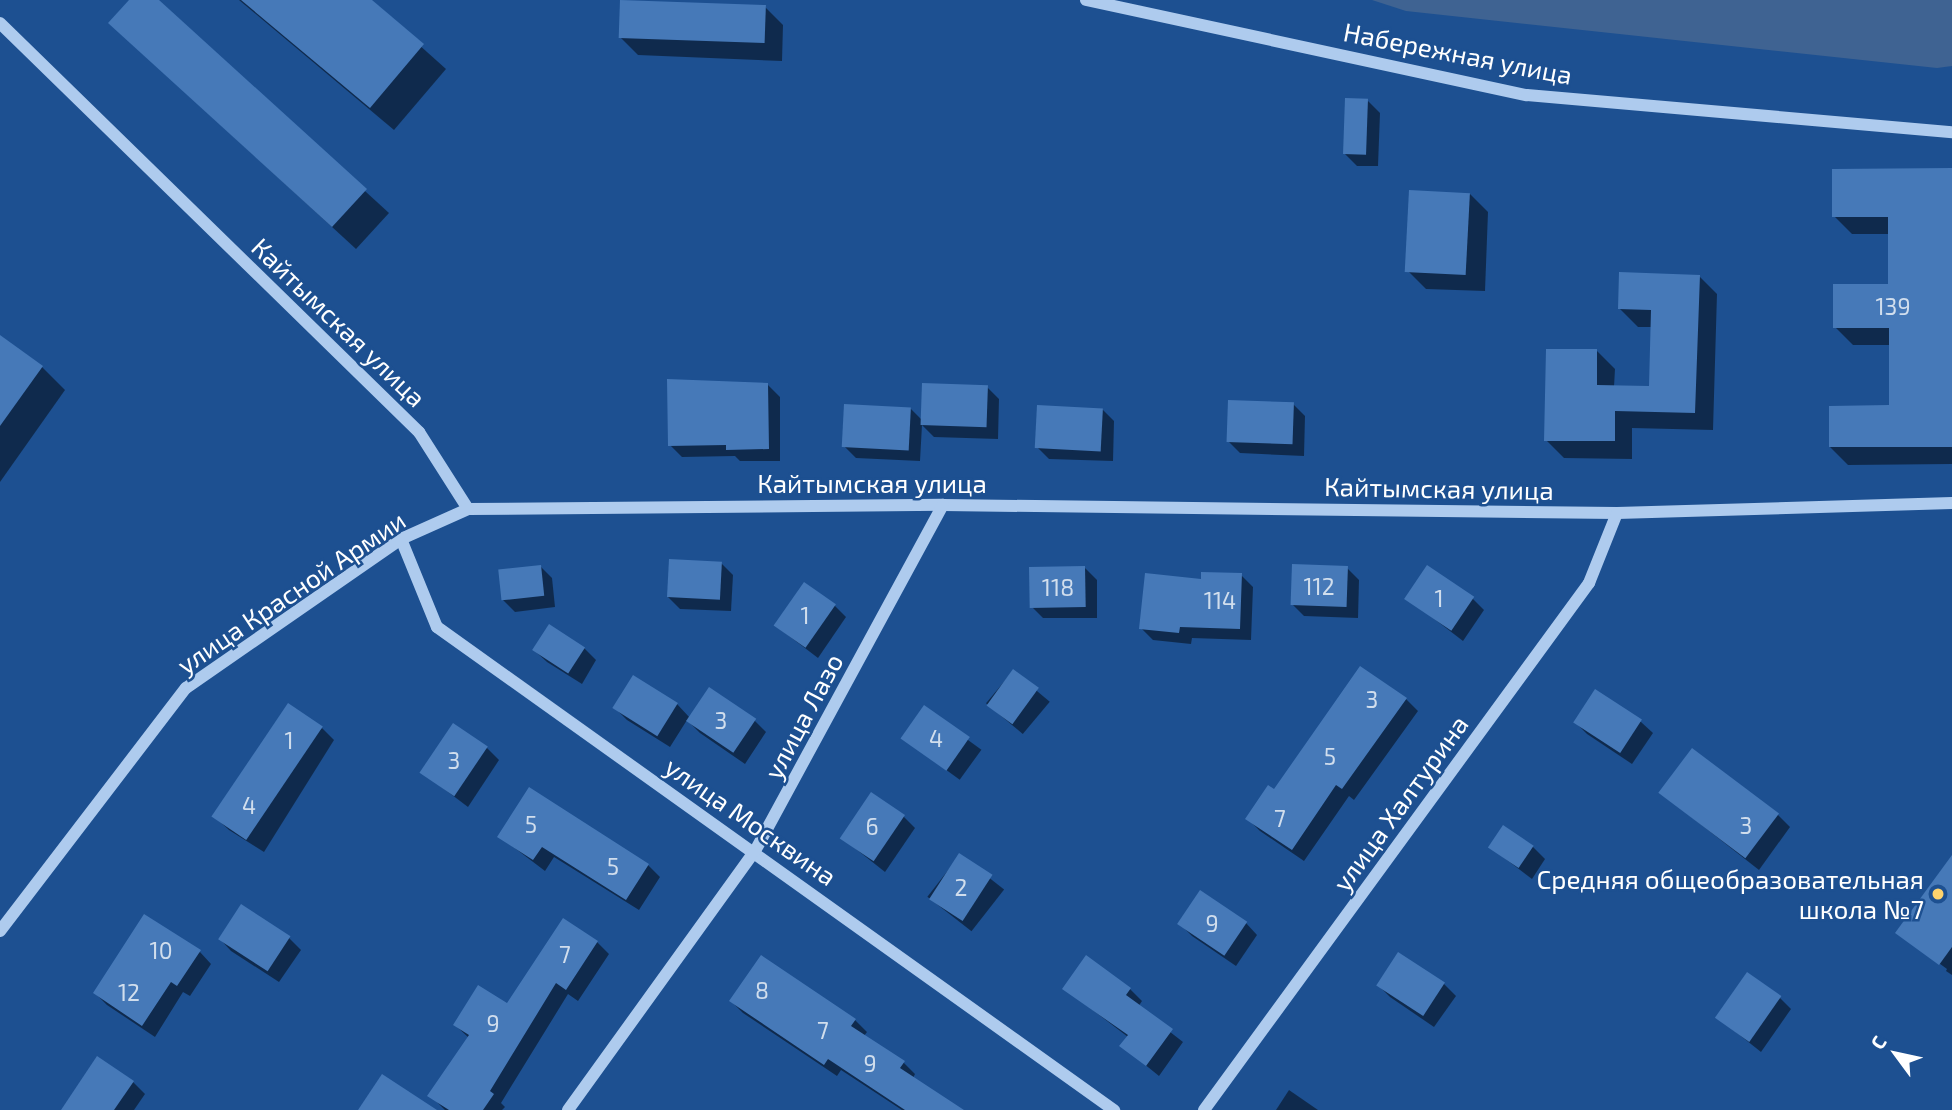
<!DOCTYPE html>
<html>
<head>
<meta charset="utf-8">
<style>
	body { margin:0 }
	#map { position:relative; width:1952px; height:1110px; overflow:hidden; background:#1d5091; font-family:"Exo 2",sans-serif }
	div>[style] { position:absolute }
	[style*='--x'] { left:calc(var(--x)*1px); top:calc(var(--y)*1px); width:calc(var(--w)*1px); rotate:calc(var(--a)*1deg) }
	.water>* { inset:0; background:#3f6392 }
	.shadow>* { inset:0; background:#0007; transform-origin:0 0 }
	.building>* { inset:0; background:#4679b8; transform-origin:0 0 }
	.minor>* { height:12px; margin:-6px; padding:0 6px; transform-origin:6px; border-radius:6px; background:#aecbee }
	.dots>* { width:19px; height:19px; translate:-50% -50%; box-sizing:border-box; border:4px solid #1d5091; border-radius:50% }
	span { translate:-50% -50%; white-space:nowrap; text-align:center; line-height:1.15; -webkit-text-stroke:5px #1d5091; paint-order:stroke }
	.number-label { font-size:23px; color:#d1deed }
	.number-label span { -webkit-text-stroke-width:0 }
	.street-label { font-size:26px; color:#fff }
	.poi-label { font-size:26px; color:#fff }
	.right { translate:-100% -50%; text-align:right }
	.north { position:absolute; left:1861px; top:1019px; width:70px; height:70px; -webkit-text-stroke:5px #1d5091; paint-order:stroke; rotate:303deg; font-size:19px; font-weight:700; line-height:28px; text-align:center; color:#fff }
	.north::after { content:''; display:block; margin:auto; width:24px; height:32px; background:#fff; clip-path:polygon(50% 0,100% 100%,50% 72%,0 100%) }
</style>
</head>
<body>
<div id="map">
	<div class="water">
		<div style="clip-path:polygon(1372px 0,1952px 0,1952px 66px,1937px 68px,1406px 11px)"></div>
	</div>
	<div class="shadow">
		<div style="clip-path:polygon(131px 0,156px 0,389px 213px,356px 249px,110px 23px)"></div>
		<div style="clip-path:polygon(239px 0,369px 0,446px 69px,394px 130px)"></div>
		<div style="clip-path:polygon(765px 7px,783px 25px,782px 61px,638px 55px,620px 37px)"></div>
		<div style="clip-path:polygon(1368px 101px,1380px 113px,1378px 166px,1357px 166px,1345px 154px)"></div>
		<div style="clip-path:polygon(1952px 170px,1952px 464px,1848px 465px,1830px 447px,1890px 407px,1890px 345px,1853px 345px,1835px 327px,1890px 286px,1889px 234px,1852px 234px,1834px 216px)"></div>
		<div style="clip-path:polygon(1470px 194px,1488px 212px,1485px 291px,1426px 289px,1408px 271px)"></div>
		<div style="clip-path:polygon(1699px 276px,1717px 294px,1713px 430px,1632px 428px,1632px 459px,1564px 458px,1546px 440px,1597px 351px,1615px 369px,1614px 387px,1650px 388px,1652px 327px,1638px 327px,1620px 309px)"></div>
		<div style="clip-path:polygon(0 337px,42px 367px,65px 390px,0 482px)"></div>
		<div style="clip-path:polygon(669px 381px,768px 385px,780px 397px,780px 461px,740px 461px,735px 456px,682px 457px,670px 445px)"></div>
		<div style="clip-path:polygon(987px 387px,999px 399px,998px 439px,934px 437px,922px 425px,920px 461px,856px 458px,844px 446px,910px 408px,922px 420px)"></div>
		<div style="clip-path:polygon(1293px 404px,1305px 416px,1304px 456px,1240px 453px,1228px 441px)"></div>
		<div style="clip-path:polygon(1102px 409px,1114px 421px,1113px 461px,1049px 459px,1037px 447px)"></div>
		<div style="clip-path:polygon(721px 563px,733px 575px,731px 611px,680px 609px,668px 597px)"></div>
		<div style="clip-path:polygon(540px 566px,552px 578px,555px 607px,515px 612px,503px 600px)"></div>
		<div style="clip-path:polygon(1085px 568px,1097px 580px,1097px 618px,1043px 618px,1031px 606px)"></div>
		<div style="clip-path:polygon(1347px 568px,1359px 580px,1358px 618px,1304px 616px,1292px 604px)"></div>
		<div style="clip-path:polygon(1241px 575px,1253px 587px,1251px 640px,1192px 638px,1191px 644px,1153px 640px,1141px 628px,1203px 581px)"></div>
		<div style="clip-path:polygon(1407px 598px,1472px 598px,1484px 610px,1463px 641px)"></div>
		<div style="clip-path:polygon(834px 605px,846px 617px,818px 658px,776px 626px)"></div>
		<div style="clip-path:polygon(584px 648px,596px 660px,582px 684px,547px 662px,535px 651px)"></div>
		<div style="left:1013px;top:671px;width:48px;height:42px;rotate:40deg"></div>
		<div style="clip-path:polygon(1406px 699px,1418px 711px,1354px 800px,1349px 796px,1304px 861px,1260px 831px,1248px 819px,1274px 792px)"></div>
		<div style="clip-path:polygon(677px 704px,690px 718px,754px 720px,766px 732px,745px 764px,700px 733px,687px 720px,670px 747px,627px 720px,615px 708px)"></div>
		<div style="left:924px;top:708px;width:71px;height:37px;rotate:36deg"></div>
		<div style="clip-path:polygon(1575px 722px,1641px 722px,1653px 733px,1632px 764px,1587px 734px)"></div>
		<div style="clip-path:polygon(322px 728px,334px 740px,264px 852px,229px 830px,217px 819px)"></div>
		<div style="clip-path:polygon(487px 748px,499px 760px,468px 807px,423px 773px)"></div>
		<div style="clip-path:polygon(1662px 794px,1778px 815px,1790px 827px,1759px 870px)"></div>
		<div style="clip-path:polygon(903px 816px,915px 828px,885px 872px,842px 838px)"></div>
		<div style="clip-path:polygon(500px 837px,648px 865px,660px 877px,639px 910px,554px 857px,545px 871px)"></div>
		<div style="clip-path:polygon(1490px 847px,1533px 847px,1545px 859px,1532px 879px)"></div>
		<div style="left:960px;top:855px;width:56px;height:53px;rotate:38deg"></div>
		<div style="clip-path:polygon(1952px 858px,1952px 975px,1946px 971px,1947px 969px,1898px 933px)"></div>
		<div style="clip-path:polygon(564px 920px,597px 942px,609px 954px,578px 1001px,568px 994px,501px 1103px,505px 1107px,502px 1110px,445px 1110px,430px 1095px,469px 1038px,455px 1025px,507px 1005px)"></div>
		<div style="clip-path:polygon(1246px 923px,1257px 935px,1236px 966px,1192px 936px,1180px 924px)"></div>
		<div style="clip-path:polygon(289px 938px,301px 950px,279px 982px,231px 951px,220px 939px)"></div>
		<div style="clip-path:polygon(200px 952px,211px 964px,190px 996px,183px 992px,155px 1037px,107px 1005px,95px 993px)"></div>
		<div style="clip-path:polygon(1086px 958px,1130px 989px,1142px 1001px,1138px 1007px,1183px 1042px,1159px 1076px,1122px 1046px,1128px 1037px,1064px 988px)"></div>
		<div style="clip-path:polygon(1444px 984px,1456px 996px,1434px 1027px,1390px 997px,1378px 985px)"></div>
		<div style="clip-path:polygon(1779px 997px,1791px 1009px,1761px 1052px,1717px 1017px)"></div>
		<div style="clip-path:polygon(731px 1001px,855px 1020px,867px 1032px,864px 1036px,903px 1062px,915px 1074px,913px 1078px,960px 1110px,902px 1110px,841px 1070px,837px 1076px,743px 1013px)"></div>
		<div style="clip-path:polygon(133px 1082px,145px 1094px,134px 1110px,63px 1110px)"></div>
		<div style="clip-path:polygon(1289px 1090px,1318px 1110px,1276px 1110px)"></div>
	</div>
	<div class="building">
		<div style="clip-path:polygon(129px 0,159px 0,367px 189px,332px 227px,108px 23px)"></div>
		<div style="clip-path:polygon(241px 0,372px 0,424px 44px,370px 108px)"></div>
		<div style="left:620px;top:0;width:146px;height:38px;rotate:2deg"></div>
		<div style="left:1345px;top:98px;width:23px;height:56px;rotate:2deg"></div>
		<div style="clip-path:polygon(1952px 168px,1952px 447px,1829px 447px,1829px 406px,1889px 405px,1889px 328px,1833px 328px,1833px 284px,1888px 284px,1888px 217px,1832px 217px,1832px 169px)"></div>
		<div style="left:1409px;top:190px;width:61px;height:82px;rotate:3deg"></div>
		<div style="clip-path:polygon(1619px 272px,1700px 275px,1695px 413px,1615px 411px,1615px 441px,1544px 441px,1546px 349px,1597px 349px,1597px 385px,1649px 386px,1651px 310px,1618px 309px)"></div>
		<div style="clip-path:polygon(0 335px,43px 366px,0 426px)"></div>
		<div style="clip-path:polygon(667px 379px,768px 383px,769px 449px,726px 450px,726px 445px,668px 446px)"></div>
		<div style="left:922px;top:383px;width:66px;height:42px;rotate:2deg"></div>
		<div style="left:1228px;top:400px;width:66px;height:42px;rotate:2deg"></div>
		<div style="left:844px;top:404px;width:67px;height:43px;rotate:3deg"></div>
		<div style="left:1037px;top:405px;width:66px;height:43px;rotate:3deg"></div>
		<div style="left:669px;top:559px;width:53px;height:38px;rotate:3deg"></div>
		<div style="left:1292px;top:564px;width:56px;height:41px;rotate:2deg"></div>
		<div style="left:541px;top:565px;width:31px;height:43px;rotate:84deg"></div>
		<div style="left:1427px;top:565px;width:57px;height:41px;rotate:34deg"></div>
		<div style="left:1085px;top:566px;width:41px;height:56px;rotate:89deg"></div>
		<div style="clip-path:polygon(1201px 572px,1242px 573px,1240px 629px,1180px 627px,1179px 633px,1139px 629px,1145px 573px,1201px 579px)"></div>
		<div style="left:804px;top:582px;width:39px;height:53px;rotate:35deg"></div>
		<div style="left:549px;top:624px;width:43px;height:31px;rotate:33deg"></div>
		<div style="clip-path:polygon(1360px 666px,1407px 698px,1342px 789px,1336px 785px,1292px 850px,1245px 819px,1268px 785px,1274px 789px)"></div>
		<div style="left:1013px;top:669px;width:32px;height:45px;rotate:36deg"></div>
		<div style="left:633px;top:675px;width:53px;height:39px;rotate:32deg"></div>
		<div style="left:709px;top:687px;width:57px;height:41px;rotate:34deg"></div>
		<div style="left:1595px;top:689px;width:56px;height:40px;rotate:33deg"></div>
		<div style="left:288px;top:703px;width:42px;height:137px;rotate:34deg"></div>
		<div style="left:924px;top:705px;width:56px;height:41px;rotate:35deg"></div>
		<div style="left:453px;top:723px;width:42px;height:60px;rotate:34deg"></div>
		<div style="left:1692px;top:748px;width:109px;height:56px;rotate:37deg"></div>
		<div style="clip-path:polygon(529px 787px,649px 864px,626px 900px,542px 847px,533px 860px,497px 837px)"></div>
		<div style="left:871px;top:792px;width:41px;height:56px;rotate:34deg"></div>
		<div style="left:1503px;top:825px;width:37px;height:27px;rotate:34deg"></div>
		<div style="left:959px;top:853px;width:40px;height:55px;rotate:33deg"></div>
		<div style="clip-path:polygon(1952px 855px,1952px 947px,1939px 965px,1895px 933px)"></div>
		<div style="left:1200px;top:890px;width:57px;height:41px;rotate:34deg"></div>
		<div style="left:241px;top:904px;width:59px;height:42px;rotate:33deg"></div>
		<div style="clip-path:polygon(144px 914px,201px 950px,177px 986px,171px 982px,142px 1026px,93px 993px)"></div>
		<div style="clip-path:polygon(563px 918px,598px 941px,566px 990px,556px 983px,490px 1091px,494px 1094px,483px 1110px,449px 1110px,427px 1096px,469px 1035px,453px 1025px,478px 985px,507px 1003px)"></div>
		<div style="left:1398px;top:952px;width:56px;height:40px;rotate:33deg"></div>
		<div style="clip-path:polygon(761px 955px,856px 1019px,851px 1026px,905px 1061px,900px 1068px,964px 1110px,905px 1110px,828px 1059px,824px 1065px,729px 1001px)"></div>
		<div style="clip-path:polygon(1086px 955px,1131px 988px,1126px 995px,1173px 1029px,1146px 1066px,1119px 1046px,1128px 1035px,1062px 989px)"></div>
		<div style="left:1747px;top:972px;width:42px;height:56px;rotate:35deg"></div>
		<div style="clip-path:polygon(97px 1056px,134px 1081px,114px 1110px,61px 1110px)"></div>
		<div style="clip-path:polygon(382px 1074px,437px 1110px,358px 1110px)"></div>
	</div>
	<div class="minor">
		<div style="--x:1086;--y:0;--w:451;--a:12.2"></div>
		<div style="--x:1527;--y:95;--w:427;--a:5"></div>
		<div style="--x:0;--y:23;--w:586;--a:44.31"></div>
		<div style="--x:419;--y:432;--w:91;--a:57.5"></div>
		<div style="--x:468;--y:509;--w:475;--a:-0.5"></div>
		<div style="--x:943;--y:505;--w:674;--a:0.68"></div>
		<div style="--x:1617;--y:513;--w:335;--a:-1.7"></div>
		<div style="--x:401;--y:539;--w:95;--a:67.8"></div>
		<div style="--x:437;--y:627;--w:832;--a:35.51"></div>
		<div style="--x:0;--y:931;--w:306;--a:-52.6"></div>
		<div style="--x:186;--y:688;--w:262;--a:-34.7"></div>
		<div style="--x:401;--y:539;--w:73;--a:-24.1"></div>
		<div style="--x:568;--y:1110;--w:319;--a:-54.2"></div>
		<div style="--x:755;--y:851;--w:394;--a:-61.5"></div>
		<div style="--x:1204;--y:1110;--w:653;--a:-53.85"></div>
		<div style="--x:1589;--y:583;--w:75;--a:-68.2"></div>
	</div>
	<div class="dots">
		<div style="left:1938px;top:894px;background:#fdd36d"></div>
	</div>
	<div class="number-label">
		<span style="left:1893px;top:306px">139</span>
		<span style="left:1319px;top:586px">112</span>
		<span style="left:1058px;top:587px">118</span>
		<span style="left:1439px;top:598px">1</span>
		<span style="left:1220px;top:600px">114</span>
		<span style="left:805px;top:615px">1</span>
		<span style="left:1372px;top:699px">3</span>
		<span style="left:721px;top:720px">3</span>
		<span style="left:936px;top:738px">4</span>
		<span style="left:289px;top:740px">1</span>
		<span style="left:1330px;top:756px">5</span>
		<span style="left:454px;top:760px">3</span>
		<span style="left:249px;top:805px">4</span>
		<span style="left:1280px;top:818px">7</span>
		<span style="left:531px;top:824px">5</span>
		<span style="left:1746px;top:825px">3</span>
		<span style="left:872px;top:826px">6</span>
		<span style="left:613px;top:866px">5</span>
		<span style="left:961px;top:887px">2</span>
		<span style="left:1212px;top:923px">9</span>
		<span style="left:161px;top:950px">10</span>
		<span style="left:565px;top:954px">7</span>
		<span style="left:762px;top:990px">8</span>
		<span style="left:129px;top:992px">12</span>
		<span style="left:493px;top:1023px">9</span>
		<span style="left:823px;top:1030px">7</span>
		<span style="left:870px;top:1063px">9</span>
	</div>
	<div class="street-label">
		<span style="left:1458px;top:53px;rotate:11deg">Набережная улица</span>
		<span style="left:339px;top:322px;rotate:44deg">Кайтымская улица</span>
		<span style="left:872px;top:483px">Кайтымская улица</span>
		<span style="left:1439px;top:488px;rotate:1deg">Кайтымская улица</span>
		<span style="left:291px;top:592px;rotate:-34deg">улица Красной Армии</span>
		<span style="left:803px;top:716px;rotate:-62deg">улица Лазо</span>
		<span style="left:1400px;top:803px;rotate:-54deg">улица Халтурина</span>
		<span style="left:751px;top:821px;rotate:35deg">улица Москвина</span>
	</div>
	<div class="poi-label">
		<span class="right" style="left:1924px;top:894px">Средняя общеобразовательная<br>школа №7</span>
	</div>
	<div class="north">С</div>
</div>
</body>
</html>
